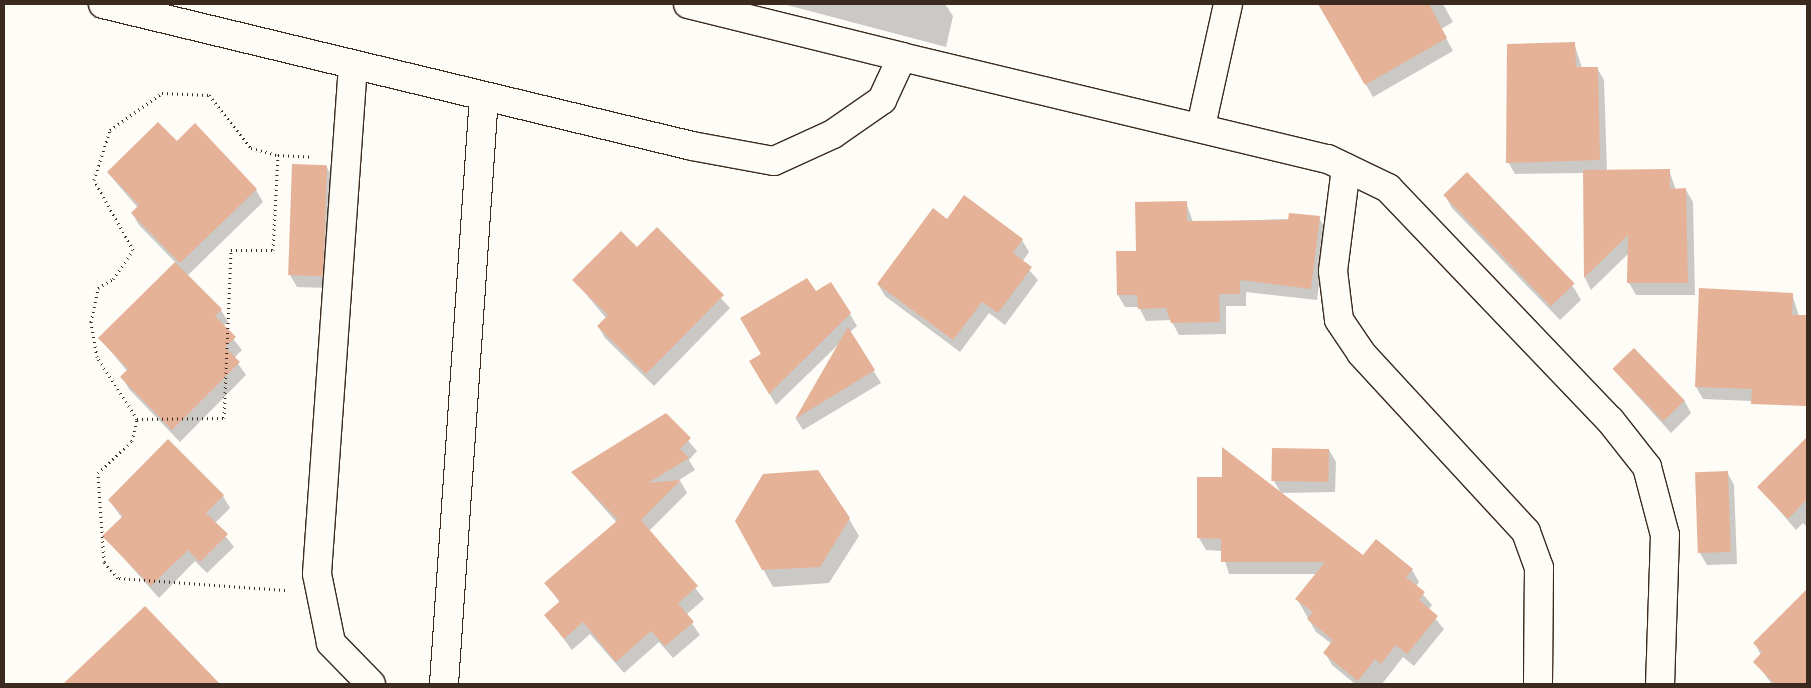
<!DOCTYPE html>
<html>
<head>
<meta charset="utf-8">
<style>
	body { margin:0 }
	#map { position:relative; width:1811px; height:688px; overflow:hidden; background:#fdfcf7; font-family:Pangolin,sans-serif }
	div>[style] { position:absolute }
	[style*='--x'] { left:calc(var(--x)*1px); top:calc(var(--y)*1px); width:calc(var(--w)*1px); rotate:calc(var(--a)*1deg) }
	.shadow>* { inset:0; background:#0003 }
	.building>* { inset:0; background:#e5b298; transform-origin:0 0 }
	.path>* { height:3px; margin-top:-1.5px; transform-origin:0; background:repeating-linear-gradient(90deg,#3b2a1e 0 1px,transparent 0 5px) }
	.roads { filter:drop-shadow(1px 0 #3b2a1e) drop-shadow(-1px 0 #3b2a1e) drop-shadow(0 1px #3b2a1e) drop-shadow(0 -1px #3b2a1e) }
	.minor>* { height:28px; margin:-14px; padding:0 14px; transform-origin:14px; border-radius:14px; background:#fdfcf7 }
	span { translate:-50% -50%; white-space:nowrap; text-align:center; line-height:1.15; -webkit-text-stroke:4px #fdfcf7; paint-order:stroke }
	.frame { position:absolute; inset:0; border:5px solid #3b2a1e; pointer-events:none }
</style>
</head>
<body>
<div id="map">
	<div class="shadow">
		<div style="clip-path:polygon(783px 4px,945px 4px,953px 16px,946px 47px)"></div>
		<div style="clip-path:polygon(1320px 4px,1443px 4px,1453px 22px,1441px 29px,1453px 51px,1373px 97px)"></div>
		<div style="clip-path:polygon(1574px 43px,1582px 68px,1597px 68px,1604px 80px,1607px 171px,1669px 170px,1676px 190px,1686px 190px,1693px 202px,1695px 295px,1636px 295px,1629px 283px,1629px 253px,1591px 290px,1585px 278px,1584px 173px,1515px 174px,1508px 162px)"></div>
		<div style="clip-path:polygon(177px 143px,256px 190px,263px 202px,187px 276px,221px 310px,228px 322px,223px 326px,242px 350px,234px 358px,246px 375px,180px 442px,129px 389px,122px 377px,127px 371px,100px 338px,176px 263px,139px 225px,132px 213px,138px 208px,108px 173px)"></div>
		<div style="clip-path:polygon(326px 166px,333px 178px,329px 288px,297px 287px,290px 275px)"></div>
		<div style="clip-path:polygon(1467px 174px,1574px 288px,1581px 300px,1560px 320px,1452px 208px,1445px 195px)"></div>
		<div style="clip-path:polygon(1186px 202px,1193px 222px,1319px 218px,1326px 230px,1317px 300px,1246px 292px,1246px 306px,1226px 306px,1226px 334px,1179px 335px,1171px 320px,1146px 321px,1139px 307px,1125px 307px,1118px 295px,1137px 252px)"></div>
		<div style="clip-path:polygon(948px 221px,1022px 240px,1029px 252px,1022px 262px,1038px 280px,1005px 325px,989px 313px,960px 352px,885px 296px,878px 284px)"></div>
		<div style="clip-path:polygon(657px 229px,730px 308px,654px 386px,605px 338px,598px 326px,606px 318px,574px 280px,637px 249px)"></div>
		<div style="clip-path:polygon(815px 293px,850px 314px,857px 326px,850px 332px,881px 383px,803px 430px,796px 419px,840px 343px,776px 405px,751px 362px,763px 354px)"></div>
		<div style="clip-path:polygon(1792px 294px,1799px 316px,1807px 317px,1807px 392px,1768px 390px,1775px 402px,1703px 399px,1696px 387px)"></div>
		<div style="clip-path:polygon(1614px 370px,1684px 400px,1691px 413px,1671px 433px)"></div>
		<div style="clip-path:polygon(666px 415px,697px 451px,689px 460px,695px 470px,676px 482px,681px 482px,687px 493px,649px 531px,704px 599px,686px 615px,700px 635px,673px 658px,659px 642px,624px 673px,590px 634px,572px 650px,546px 615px,560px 603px,546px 583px,617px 523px,573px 473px)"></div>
		<div style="clip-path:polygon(1807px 439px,1807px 527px,1803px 523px,1796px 530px,1759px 487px)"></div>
		<div style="clip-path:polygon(168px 440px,223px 496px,230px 508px,215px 523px,234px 547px,207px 573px,195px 561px,159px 598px,104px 536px,122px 518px,109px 500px)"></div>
		<div style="clip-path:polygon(1329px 450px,1336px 462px,1335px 492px,1281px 493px,1274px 481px)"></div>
		<div style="clip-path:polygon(1727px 472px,1734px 485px,1737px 564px,1707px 565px,1700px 553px)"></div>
		<div style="clip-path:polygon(1198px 478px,1363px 557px,1412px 570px,1419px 582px,1416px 586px,1432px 605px,1428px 610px,1444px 629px,1414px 666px,1403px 657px,1382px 684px,1355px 684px,1332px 665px,1325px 653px,1332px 644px,1316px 632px,1297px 599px,1317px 574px,1229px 574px,1222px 551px,1206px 550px,1199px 538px)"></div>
		<div style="clip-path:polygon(849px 519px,859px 536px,829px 583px,773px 587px,763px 569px)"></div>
		<div style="clip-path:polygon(1807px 591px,1807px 684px,1772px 684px,1755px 662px,1761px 655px,1755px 644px)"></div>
		<div style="clip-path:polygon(77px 673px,208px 674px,214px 684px,83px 684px)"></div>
	</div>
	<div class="building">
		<div style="clip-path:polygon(1318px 4px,1429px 4px,1447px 38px,1365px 85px)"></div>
		<div style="clip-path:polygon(1575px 42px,1576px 67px,1598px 67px,1600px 160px,1506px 163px,1507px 44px)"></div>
		<div style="clip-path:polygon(158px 122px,177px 141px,195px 123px,257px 189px,180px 263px,131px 213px,139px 205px,107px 172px)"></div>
		<div style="left:292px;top:164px;width:35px;height:111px;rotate:2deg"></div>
		<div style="clip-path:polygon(1670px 169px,1670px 189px,1686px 188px,1688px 283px,1627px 283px,1628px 235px,1584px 278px,1583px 170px)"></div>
		<div style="left:1467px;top:172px;width:155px;height:33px;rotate:46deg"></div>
		<div style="clip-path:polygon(964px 195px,1023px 239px,1013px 253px,1032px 267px,998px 313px,982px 302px,953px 340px,877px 284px,933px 208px,947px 219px)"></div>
		<div style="clip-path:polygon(1187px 201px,1187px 221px,1288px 220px,1289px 213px,1320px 216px,1311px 289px,1240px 280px,1240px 294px,1219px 294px,1220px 322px,1171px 323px,1166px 308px,1138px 309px,1137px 295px,1117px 295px,1116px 251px,1136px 251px,1135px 202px)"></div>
		<div style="clip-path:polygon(657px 227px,724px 295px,646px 374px,597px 326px,608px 315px,572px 280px,621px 231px,637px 247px)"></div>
		<div style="clip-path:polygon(175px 262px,222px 309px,215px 316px,236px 337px,225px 347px,240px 362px,172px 430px,120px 377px,128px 369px,98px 338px)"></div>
		<div style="clip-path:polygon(807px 278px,816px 291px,831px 282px,851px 313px,769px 394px,749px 361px,761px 354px,740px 318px)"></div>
		<div style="clip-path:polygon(1699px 288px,1793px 293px,1792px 315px,1807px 315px,1807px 406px,1751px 404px,1752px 389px,1695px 387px)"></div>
		<div style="clip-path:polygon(848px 327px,875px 370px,795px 419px)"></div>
		<div style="left:1634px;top:348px;width:73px;height:30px;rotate:46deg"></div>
		<div style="clip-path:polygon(666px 413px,691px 438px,680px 449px,689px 458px,648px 483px,681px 480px,641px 520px,698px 586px,678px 603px,694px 622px,665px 646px,651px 631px,616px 662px,583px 622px,564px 639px,544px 615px,560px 601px,544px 583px,618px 520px,571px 472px)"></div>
		<div style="clip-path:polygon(1807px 437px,1807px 499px,1788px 519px,1757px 487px)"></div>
		<div style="clip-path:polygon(168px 439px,224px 495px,206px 513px,228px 534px,200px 562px,188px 550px,151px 586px,102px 536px,123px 516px,108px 500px)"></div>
		<div style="clip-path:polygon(1222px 447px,1363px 555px,1376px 539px,1413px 569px,1406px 577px,1425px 592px,1419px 600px,1438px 616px,1407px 654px,1396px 645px,1381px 664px,1375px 659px,1358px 681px,1323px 653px,1333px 640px,1307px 619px,1313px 612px,1295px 599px,1325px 562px,1221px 562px,1221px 539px,1197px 538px,1197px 477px,1222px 477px)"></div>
		<div style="left:1272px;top:448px;width:57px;height:33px;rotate:1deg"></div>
		<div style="clip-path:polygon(818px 470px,850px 518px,820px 567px,762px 570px,735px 521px,763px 474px)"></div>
		<div style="left:1728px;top:471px;width:81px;height:33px;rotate:88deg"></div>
		<div style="clip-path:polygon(1807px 589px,1807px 684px,1775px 684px,1753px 662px,1762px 652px,1753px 643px)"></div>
		<div style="clip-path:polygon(145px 606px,220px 684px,63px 684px)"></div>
	</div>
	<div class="path">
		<div style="--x:137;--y:419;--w:74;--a:-122.8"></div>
		<div style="--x:97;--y:357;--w:36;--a:-100"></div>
		<div style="--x:91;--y:322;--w:35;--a:-78"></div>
		<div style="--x:98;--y:288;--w:17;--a:-31"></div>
		<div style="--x:113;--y:279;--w:35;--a:-55"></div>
		<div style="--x:133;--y:250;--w:80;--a:-119.1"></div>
		<div style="--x:94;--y:180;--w:52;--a:-72.3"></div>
		<div style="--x:110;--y:130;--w:64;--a:-35.4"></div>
		<div style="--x:162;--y:93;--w:47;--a:2.4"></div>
		<div style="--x:209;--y:95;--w:68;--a:51.6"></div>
		<div style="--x:251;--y:148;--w:28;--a:15"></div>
		<div style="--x:285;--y:590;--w:167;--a:-175.9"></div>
		<div style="--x:118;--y:578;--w:21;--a:-131"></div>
		<div style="--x:104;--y:562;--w:89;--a:-93.9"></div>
		<div style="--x:98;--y:473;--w:47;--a:-43.3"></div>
		<div style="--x:132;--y:441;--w:23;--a:-77"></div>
		<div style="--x:137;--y:419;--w:87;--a:-0.7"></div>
		<div style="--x:224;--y:418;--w:168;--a:-87.6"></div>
		<div style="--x:231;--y:250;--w:42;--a:0"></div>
		<div style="--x:273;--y:250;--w:95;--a:-87"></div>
		<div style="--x:278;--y:155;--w:34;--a:3"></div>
	</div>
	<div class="roads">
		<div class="minor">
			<div style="--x:103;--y:4;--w:606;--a:13.55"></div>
			<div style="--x:692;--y:146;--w:83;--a:10.4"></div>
			<div style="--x:774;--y:161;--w:65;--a:-24.6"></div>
			<div style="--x:833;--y:134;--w:60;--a:-34.8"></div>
			<div style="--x:882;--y:100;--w:47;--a:-65.1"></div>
			<div style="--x:902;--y:57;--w:438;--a:13.5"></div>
			<div style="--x:1328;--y:159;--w:67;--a:25.8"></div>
			<div style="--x:1388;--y:188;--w:321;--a:46.3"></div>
			<div style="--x:1610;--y:420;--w:60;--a:51.8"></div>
			<div style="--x:1647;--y:467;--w:70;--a:75.2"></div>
			<div style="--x:1665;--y:535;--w:149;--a:91.9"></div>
			<div style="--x:688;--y:4;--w:220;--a:13.9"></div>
			<div style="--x:353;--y:65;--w:510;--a:94.05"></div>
			<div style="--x:317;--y:574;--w:70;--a:78.5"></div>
			<div style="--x:331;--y:643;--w:57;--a:45.7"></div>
			<div style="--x:1201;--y:126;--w:125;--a:-77.5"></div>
			<div style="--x:1346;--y:168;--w:104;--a:97.2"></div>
			<div style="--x:1333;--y:271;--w:49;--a:83"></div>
			<div style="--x:1339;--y:320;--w:40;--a:56"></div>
			<div style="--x:1361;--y:353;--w:243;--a:47.3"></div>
			<div style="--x:1526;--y:532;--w:38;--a:70"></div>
			<div style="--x:1539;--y:568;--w:116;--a:90.5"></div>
			<div style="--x:444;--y:684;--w:589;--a:-86.11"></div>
		</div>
	</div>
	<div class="frame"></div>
</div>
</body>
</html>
